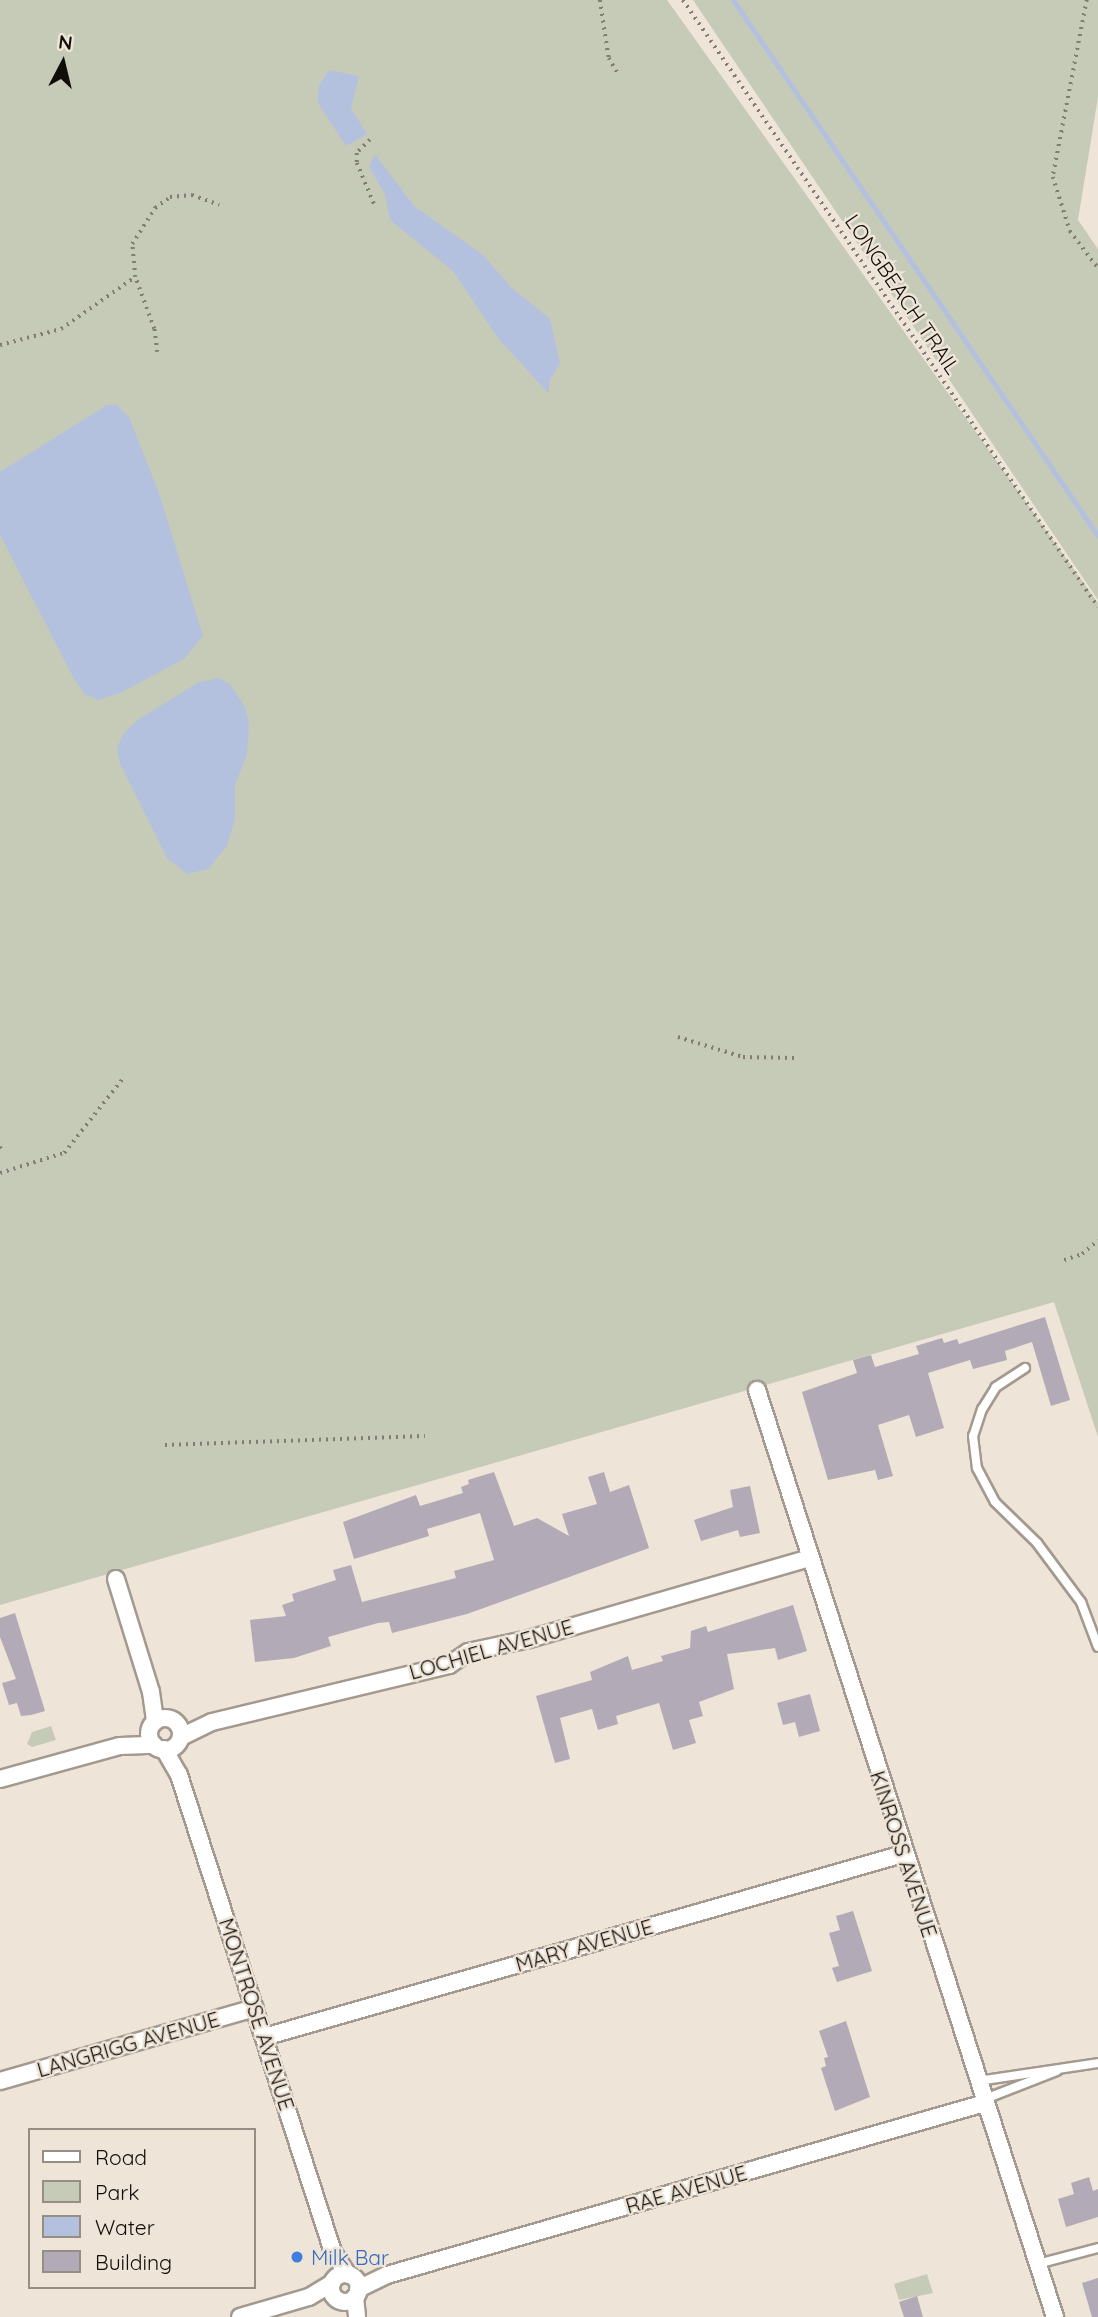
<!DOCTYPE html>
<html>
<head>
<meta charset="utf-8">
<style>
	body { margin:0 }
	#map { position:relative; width:1098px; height:2317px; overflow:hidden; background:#eee4d7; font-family:Quicksand,sans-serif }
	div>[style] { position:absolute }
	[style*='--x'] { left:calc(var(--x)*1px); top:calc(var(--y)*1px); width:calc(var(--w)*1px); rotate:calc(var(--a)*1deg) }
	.green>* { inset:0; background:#c6cbb8 }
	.water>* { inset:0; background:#b3c1de }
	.stream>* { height:5px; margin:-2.5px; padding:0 2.5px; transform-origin:2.5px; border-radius:2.5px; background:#b3c1de }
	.building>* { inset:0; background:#b3aab7 }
	.path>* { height:3.5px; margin-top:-1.75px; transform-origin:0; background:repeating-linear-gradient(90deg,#827c73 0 2px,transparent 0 7px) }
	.roads { filter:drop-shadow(2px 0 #a3998e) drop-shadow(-2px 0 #a3998e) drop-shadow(0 2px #a3998e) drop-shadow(0 -2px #a3998e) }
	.lane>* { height:8px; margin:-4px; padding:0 4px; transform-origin:4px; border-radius:4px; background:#fff }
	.street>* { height:16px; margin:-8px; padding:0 8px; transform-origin:8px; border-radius:8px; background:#fff }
	.street>.ring { margin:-8px; padding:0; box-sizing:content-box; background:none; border:16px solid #fff; border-radius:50% }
	.dots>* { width:19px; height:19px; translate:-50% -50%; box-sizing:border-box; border:4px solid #eee4d7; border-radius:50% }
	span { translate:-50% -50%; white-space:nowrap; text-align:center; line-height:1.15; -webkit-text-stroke:5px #eee4d7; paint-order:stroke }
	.street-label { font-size:21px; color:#110e0a }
	.shop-label { font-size:21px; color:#366cbe }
	.left { translate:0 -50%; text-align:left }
	.legend { position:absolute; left:28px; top:2128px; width:228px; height:161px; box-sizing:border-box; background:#eee4d7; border:2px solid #968e85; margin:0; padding:9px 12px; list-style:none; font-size:21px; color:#110e0a }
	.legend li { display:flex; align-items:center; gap:14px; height:35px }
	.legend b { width:35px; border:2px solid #968e85 }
	.north { position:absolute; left:28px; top:28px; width:70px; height:70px; -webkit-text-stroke:5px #eee4d7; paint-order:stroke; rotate:7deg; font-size:19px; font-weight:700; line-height:28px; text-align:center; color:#110e0a }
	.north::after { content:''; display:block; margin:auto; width:24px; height:32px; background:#110e0a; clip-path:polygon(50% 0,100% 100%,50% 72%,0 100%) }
</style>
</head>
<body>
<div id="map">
	<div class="green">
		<div style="clip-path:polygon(0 0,667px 0,1098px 603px,1098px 1437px,1054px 1302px,0 1605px)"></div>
		<div style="clip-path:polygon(693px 0,1098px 0,1098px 97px,1078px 220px,1098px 249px,1098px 600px)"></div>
		<div style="clip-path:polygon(51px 1726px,56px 1740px,32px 1747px,27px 1744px,32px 1732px)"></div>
		<div style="clip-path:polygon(927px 2274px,933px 2293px,899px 2300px,894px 2284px)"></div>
	</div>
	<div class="water">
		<div style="clip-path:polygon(329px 70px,359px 76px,351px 108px,367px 134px,346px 146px,318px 103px,319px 86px)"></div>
		<div style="clip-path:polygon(375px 154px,414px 206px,483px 255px,512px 288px,550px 319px,560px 363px,549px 382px,549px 394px,498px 338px,453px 271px,390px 220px,385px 194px,369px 167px)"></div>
		<div style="clip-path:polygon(107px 405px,117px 405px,129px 417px,159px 493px,203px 636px,184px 659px,120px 693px,98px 700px,85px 694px,74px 679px,0 535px,0 472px)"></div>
		<div style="clip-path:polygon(219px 678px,230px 684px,245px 707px,249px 724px,247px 754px,235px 785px,235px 819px,227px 846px,208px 869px,187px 874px,167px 858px,120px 764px,117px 748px,123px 734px,139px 719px,199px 682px)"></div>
	</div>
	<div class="stream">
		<div style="--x:733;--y:0;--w:648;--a:55.75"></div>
	</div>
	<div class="building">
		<div style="clip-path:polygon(1045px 1317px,1070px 1400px,1051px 1406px,1032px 1342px,1005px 1351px,1007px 1360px,973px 1369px,970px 1360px,928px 1373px,944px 1428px,916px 1437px,909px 1415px,878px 1425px,893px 1476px,878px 1480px,875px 1470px,828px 1480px,802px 1392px,857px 1373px,853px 1360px,871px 1355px,875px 1367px,919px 1354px,916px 1346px,942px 1338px,944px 1343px,957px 1339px,959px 1344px)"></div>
		<div style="clip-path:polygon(494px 1472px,514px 1526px,537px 1518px,569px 1536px,562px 1514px,597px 1504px,588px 1477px,604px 1472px,610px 1492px,629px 1485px,649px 1548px,467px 1614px,392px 1633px,389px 1622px,378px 1623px,328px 1637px,331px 1646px,294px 1658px,255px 1662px,250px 1620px,286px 1616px,282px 1605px,294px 1601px,292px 1594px,336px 1580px,333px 1570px,351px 1565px,362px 1602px,456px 1578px,454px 1571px,494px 1560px,480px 1513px,427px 1529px,429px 1536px,354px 1559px,343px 1522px,416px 1495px,420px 1506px,463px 1493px,461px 1487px,469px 1484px,468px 1480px)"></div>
		<div style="clip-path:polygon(750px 1486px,760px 1533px,740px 1537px,738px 1530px,701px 1541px,694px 1520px,733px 1507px,730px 1490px)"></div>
		<div style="clip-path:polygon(793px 1605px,807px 1651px,778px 1660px,775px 1648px,727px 1654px,734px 1689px,699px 1702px,703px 1716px,689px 1720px,696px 1743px,673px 1750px,659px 1703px,616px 1716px,618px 1724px,598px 1730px,592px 1709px,560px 1718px,570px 1759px,555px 1763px,536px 1696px,592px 1680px,590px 1672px,628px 1656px,632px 1670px,663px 1661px,661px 1656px,690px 1648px,691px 1631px,706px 1626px,708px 1632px)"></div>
		<div style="clip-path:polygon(15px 1613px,45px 1711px,31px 1715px,21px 1716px,17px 1703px,9px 1705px,2px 1683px,16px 1679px,0 1637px,0 1618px)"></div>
		<div style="clip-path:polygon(810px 1694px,820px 1731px,799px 1737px,795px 1722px,783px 1725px,777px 1703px)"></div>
		<div style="clip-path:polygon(853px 1911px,872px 1971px,837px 1982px,832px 1968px,839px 1966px,829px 1933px,840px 1930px,836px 1916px)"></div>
		<div style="clip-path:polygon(846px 2021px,870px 2097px,835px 2111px,821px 2068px,826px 2066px,824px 2058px,828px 2057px,819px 2031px)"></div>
		<div style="clip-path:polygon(1089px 2177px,1093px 2191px,1098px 2189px,1098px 2217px,1066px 2227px,1058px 2199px,1074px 2194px,1071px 2183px)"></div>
		<div style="clip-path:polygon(1098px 2278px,1098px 2317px,1092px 2317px,1082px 2283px)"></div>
		<div style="clip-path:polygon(917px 2296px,923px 2317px,904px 2317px,899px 2302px)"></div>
	</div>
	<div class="path">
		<div style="--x:600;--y:0;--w:59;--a:81.2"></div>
		<div style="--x:609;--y:58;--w:20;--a:60"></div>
		<div style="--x:683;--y:0;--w:735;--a:55.64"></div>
		<div style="--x:1087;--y:0;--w:180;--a:100.9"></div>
		<div style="--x:1053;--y:177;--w:57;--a:72.5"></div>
		<div style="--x:1070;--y:231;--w:46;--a:52.9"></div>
		<div style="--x:370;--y:140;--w:18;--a:135"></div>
		<div style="--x:357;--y:153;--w:10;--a:90"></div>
		<div style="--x:357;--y:163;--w:47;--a:67.3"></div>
		<div style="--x:0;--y:345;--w:63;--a:-14.7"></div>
		<div style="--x:61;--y:329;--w:90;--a:-35.1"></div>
		<div style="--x:157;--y:352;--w:23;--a:-97"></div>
		<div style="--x:154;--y:329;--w:55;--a:-110.1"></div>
		<div style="--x:135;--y:277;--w:33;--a:-95"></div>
		<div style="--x:132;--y:244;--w:43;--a:-57.4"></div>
		<div style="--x:155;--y:208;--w:19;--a:-36"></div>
		<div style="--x:170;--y:197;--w:22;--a:-5"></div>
		<div style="--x:192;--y:195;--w:29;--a:20"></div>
		<div style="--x:678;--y:1037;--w:68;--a:17.1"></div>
		<div style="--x:743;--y:1057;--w:52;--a:1.1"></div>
		<div style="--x:0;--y:1147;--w:6;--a:59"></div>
		<div style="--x:0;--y:1173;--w:67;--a:-17.4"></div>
		<div style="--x:64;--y:1153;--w:97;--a:-51.7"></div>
		<div style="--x:1064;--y:1260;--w:19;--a:-18"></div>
		<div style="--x:1082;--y:1254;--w:21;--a:-41"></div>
		<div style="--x:165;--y:1445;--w:260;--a:-2"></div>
	</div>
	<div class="roads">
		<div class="lane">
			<div style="--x:1025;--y:1368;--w:35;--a:147"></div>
			<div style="--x:996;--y:1387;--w:26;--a:122"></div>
			<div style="--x:982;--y:1409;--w:28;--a:108"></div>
			<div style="--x:973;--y:1436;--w:32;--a:83"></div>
			<div style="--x:977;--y:1468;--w:38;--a:62"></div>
			<div style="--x:995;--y:1502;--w:59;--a:44.3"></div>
			<div style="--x:1037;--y:1543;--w:74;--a:53.3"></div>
			<div style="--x:1081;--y:1602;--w:48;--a:69.3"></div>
			<div style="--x:978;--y:2081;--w:121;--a:-8.5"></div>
			<div style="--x:985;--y:2099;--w:77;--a:-21.3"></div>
			<div style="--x:1037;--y:2264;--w:63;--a:-14.7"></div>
		</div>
		<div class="street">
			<div style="--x:757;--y:1390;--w:974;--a:72.18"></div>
			<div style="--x:116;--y:1579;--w:118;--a:72.8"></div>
			<div style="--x:151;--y:1692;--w:30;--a:82"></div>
			<div class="ring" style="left:149px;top:1718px;width:16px;height:16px"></div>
			<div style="--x:181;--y:1737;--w:34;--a:-26"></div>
			<div style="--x:212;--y:1722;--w:244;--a:-13.5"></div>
			<div style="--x:449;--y:1665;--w:23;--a:-34"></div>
			<div style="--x:468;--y:1652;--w:62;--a:-12"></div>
			<div style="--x:529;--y:1639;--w:291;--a:-16.1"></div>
			<div style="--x:164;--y:1749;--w:30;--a:60"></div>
			<div style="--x:179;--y:1775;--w:501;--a:72.11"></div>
			<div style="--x:333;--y:2252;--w:27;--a:57"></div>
			<div style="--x:0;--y:1779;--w:124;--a:-15.4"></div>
			<div style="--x:120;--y:1746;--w:34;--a:-2"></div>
			<div style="--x:264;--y:2037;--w:665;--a:-15.98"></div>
			<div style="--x:0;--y:2081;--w:265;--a:-16"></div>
			<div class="ring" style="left:331px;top:2274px;width:12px;height:12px"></div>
			<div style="--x:358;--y:2289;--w:32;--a:-26"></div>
			<div style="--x:387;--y:2275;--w:622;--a:-16.05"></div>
			<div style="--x:355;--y:2297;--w:20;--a:84"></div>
			<div style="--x:240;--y:2317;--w:72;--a:-16.2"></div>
			<div style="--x:309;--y:2297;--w:27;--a:-31"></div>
		</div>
	</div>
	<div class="dots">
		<div style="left:297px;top:2257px;background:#3f7fe0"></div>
	</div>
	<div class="street-label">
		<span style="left:903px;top:294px;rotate:56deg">LONGBEACH TRAIL</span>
		<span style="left:491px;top:1649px;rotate:-16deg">LOCHIEL AVENUE</span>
		<span style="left:904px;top:1854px;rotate:72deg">KINROSS AVENUE</span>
		<span style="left:584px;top:1945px;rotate:-16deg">MARY AVENUE</span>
		<span style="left:257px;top:2014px;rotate:72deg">MONTROSE AVENUE</span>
		<span style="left:128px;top:2044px;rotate:-16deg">LANGRIGG AVENUE</span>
		<span style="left:686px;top:2189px;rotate:-16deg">RAE AVENUE</span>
	</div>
	<div class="shop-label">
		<span class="left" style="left:311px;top:2257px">Milk Bar</span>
	</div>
	<ul class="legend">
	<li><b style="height:9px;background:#fff"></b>Road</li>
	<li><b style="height:19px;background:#c6cbb8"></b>Park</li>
	<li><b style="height:19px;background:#b3c1de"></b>Water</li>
	<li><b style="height:19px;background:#b3aab7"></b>Building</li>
	</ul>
	<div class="north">N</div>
</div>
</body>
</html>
